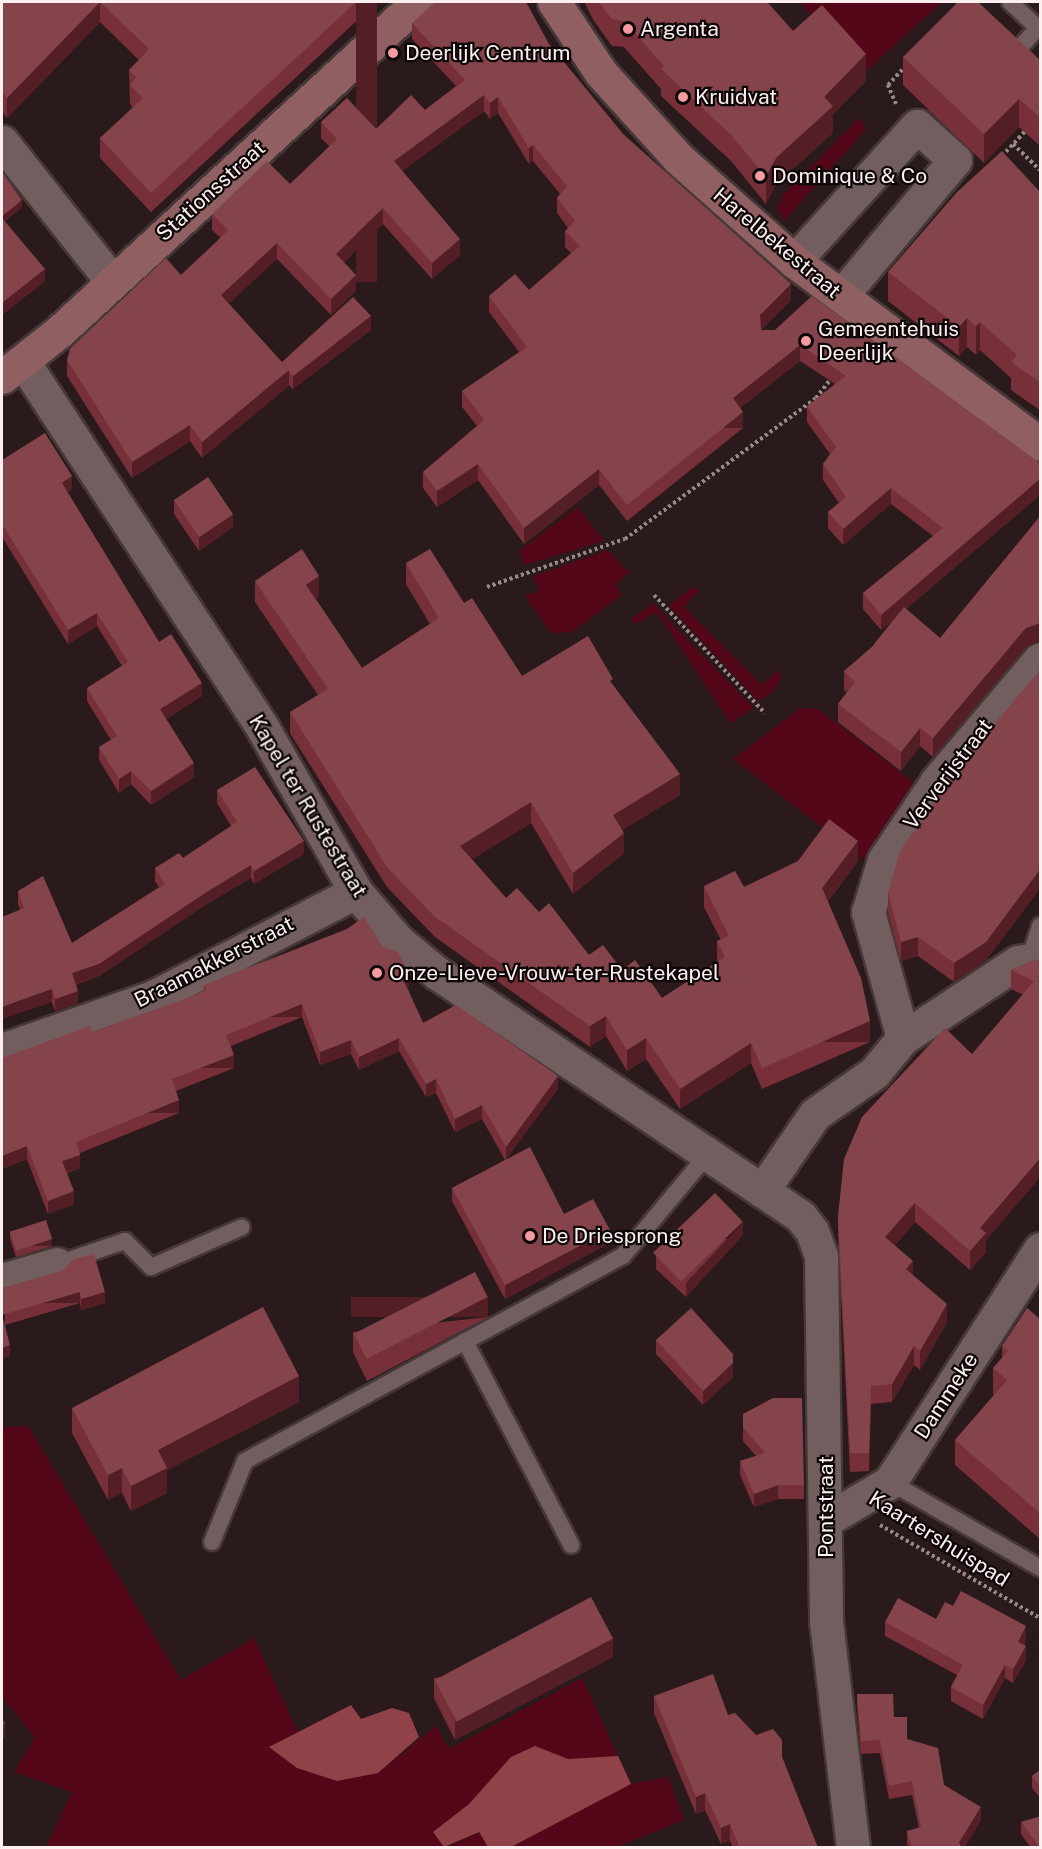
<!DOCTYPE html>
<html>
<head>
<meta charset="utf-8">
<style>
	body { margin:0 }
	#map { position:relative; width:1042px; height:1849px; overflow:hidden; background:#2b1a1b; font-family:"Public Sans",sans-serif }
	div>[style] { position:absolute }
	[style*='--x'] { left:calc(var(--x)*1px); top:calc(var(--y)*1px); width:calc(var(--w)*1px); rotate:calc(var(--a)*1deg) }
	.green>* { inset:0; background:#540718 }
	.water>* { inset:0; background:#914249 }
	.path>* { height:4px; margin-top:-2px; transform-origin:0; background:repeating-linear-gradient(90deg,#988989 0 3px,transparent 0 6px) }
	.roads { filter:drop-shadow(2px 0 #463839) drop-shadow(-2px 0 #463839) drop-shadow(0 2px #463839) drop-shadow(0 -2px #463839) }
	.lane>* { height:16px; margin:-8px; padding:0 8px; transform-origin:8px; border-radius:8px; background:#725e5e }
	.street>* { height:33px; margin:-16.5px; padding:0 16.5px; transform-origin:16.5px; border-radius:16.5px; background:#725e5e }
	.secondary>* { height:33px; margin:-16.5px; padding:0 16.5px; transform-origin:16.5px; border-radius:16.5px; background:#905f62 }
	.wall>* { inset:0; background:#772f39 }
	.shaded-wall>* { inset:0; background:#531e25; transform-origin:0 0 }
	.building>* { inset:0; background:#85444c; transform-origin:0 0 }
	.dots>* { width:16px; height:16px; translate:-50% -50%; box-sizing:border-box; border:3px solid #0e0707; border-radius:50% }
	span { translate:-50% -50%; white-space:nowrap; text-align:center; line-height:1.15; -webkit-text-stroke:4.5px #0e0707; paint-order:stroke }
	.poi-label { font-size:21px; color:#fcefef }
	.left { translate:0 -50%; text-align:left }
	.street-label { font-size:21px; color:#fcefef }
	.frame { position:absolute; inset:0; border:3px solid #fcefef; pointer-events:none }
</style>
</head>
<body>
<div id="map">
	<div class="green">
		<div style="clip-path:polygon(799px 2px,942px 2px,867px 70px)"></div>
		<div style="clip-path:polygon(859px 118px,866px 129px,784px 221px,777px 208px,783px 195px)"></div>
		<div style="clip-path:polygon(578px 507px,604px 541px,524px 565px,519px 551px)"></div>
		<div style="clip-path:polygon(608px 550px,629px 573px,615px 584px,622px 595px,572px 632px,551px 633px,525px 596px,539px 591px,533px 576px)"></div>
		<div style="clip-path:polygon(692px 587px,699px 591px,684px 607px,762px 685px,778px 670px,781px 677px,773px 692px,758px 701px,669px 606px)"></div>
		<div style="clip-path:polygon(654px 603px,671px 623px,754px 708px,730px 723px,657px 612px,636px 624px,631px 619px)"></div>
		<div style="clip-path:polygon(800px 708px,818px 709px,919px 787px,865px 860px,733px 759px)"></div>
		<div style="clip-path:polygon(28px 1426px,181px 1680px,254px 1638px,298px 1732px,270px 1747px,378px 1773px,436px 1726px,449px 1749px,582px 1678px,618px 1756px,568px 1759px,535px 1746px,511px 1757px,469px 1804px,434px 1831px,444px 1847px,46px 1847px,72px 1792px,14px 1772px,35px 1737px,2px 1698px,2px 1427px)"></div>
		<div style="clip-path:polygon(668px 1777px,684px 1820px,617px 1847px,511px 1848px,620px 1786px)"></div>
		<div style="clip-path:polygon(479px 1832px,488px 1847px,446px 1848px)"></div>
	</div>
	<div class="water">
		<div style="clip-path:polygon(351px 1705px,361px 1719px,392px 1708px,409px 1713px,419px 1737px,378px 1773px,337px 1781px,297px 1768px,269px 1747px)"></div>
		<div style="clip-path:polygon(535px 1746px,568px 1759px,618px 1756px,631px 1784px,511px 1847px,488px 1847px,479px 1832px,444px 1847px,433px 1832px,469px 1804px,511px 1757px)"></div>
	</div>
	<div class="path">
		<div style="--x:896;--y:104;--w:21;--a:-113"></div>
		<div style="--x:888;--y:85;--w:26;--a:-47"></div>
		<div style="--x:1013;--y:144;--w:37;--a:44"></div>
		<div style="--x:1002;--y:156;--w:38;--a:-47"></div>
		<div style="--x:487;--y:587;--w:146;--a:-19.2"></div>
		<div style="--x:625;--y:539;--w:237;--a:-36.4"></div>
		<div style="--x:816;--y:398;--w:24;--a:-52"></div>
		<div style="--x:654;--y:595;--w:162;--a:46.8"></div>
		<div style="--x:880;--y:1525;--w:185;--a:30.2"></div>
	</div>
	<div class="roads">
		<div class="lane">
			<div style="--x:1010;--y:2;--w:38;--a:43"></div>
			<div style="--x:1016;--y:52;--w:36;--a:-48"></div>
			<div style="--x:1029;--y:960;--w:36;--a:-72"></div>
			<div style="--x:57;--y:1264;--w:72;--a:-18.7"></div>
			<div style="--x:125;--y:1241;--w:37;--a:45"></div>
			<div style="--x:151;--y:1267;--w:99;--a:-23.7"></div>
			<div style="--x:465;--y:1341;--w:230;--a:62.5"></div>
			<div style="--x:890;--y:1482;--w:173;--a:29.8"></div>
			<div style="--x:212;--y:1542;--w:87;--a:-67.8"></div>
			<div style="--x:245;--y:1461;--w:430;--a:-28.5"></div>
			<div style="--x:623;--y:1256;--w:133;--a:-50.2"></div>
		</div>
		<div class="street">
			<div style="--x:2;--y:142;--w:176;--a:51.7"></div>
			<div style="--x:794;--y:261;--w:183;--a:-47.7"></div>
			<div style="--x:917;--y:126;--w:51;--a:41.8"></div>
			<div style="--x:955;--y:160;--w:177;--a:130"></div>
			<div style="--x:24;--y:363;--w:435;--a:56.8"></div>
			<div style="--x:262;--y:727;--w:190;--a:60.3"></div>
			<div style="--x:356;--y:892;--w:65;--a:49.4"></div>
			<div style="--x:398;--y:941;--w:50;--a:39.4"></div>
			<div style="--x:437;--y:973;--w:438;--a:33.8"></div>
			<div style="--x:801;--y:1217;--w:18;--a:52"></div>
			<div style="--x:812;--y:1231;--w:27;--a:70"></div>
			<div style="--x:821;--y:1256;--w:365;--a:89.2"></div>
			<div style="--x:826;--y:1621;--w:229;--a:83.2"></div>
			<div style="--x:903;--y:1038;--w:131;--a:-105.5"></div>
			<div style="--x:868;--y:912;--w:54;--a:-72.9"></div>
			<div style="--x:884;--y:860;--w:95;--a:-56.1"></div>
			<div style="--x:937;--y:781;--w:160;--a:-49.8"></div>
			<div style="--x:2;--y:1050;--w:162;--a:-19.4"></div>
			<div style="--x:155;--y:996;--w:226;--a:-27.4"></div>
			<div style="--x:762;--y:1191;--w:93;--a:-55.5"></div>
			<div style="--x:815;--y:1114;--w:72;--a:-34.8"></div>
			<div style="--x:874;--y:1073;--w:45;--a:-50.4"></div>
			<div style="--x:903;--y:1038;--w:138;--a:-33.5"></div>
			<div style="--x:1018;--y:962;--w:22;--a:-10"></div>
			<div style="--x:2;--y:1280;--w:57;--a:-16.2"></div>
			<div style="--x:828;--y:1519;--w:72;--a:-30.8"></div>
			<div style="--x:890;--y:1482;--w:277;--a:-57.2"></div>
		</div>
		<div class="secondary">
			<div style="--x:554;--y:2;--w:85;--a:56.5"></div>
			<div style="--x:601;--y:73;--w:115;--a:47.8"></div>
			<div style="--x:678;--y:158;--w:155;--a:41.6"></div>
			<div style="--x:794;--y:261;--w:307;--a:36.6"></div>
			<div style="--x:2;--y:377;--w:75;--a:-38.5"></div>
			<div style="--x:61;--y:330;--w:485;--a:-42.6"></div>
		</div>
	</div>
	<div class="wall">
		<div style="clip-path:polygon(2px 2px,377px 2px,151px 212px,100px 158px,100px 138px,133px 108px,130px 104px,129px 70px,139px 60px,100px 22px,7px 118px,2px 111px)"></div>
		<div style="clip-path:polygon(584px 2px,767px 2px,793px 31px,866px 81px,833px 114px,833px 133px,776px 184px,766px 204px,731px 161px,661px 96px,661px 89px,624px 47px,612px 46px,594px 21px)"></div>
		<div style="clip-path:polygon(412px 23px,549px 44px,623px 134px,791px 300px,761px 330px,775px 330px,812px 296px,1041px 494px,906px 609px,940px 638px,1026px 647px,933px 757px,920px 746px,901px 771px,838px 722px,838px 704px,847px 692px,844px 690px,844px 671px,872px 647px,893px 620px,881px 630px,863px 609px,863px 593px,933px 536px,891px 504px,843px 545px,828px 528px,828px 512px,839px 503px,823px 480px,823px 464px,830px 454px,807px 422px,807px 406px,835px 384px,800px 361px,740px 408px,743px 428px,627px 521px,599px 485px,524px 544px,478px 480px,437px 507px,423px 488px,423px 472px,477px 426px,462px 407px,462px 391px,519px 352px,489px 312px,489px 296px,529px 290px,571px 253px,565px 247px,565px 231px,568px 228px,557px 213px,557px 198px,560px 194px,533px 161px,529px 164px,498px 113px,490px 119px,484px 111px,402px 171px,460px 255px,432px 279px,383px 224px,344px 262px,356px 291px,331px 315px,277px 259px,228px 303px,282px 362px,371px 330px,293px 389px,289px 385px,202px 458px,190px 441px,132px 478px,67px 376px,67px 360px,181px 275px,221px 238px,212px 230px,212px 214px,290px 184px,330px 147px,321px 138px,321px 122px,376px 129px,425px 110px,456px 86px,412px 39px)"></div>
		<div style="clip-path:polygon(903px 57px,1041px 61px,1041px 147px,1019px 127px,984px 163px,903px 85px)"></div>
		<div style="clip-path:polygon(2px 172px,22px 207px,4px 222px,45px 281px,3px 314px,2px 313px)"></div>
		<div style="clip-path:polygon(1041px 193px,1041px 411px,1011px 390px,1011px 378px,980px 350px,976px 355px,967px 347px,959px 356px,888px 301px,888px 272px)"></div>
		<div style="clip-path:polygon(2px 460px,72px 489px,67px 492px,159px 642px,202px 696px,166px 719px,194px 777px,151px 805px,131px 784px,119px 793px,99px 760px,99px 747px,111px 740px,87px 701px,87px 688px,122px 666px,97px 626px,68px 644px,2px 537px)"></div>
		<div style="clip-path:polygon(174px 500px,233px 527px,199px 551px,174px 514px)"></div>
		<div style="clip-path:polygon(406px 563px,464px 603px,522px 676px,613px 686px,680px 795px,622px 830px,624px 853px,573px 894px,531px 823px,472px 859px,506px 898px,539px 912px,589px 955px,622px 970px,662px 998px,717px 962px,717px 941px,721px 940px,704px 907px,704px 886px,744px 887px,858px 861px,828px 901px,870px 1042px,762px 1089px,751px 1063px,680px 1109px,646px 1059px,627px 1071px,606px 1036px,590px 1047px,435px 937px,387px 887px,290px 733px,290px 712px,318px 695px,255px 602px,255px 581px,319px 597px,316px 599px,362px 668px,430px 624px,406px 584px)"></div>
		<div style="clip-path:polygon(1041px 669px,1041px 887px,986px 960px,954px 982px,918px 956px,901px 961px,888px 912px,888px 893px)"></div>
		<div style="clip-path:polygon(217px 790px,304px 854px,254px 884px,251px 878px,205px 905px,99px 976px,76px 985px,78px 1003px,55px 1011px,18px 904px,18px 891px,72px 943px,159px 887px,155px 881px,155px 868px,183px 858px,231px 826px,217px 803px)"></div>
		<div style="clip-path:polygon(1041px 961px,1041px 1176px,986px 1240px,986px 1252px,970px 1270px,915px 1222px,895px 1245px,913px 1275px,947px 1322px,920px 1370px,914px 1365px,892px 1402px,871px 1404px,869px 1471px,850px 1472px,838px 1235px,838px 1216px,1023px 995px,1011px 989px,1011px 970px)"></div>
		<div style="clip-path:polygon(204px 985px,409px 986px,407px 987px,423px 1023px,558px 1089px,506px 1159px,564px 1214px,610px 1243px,505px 1299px,452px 1201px,452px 1188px,505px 1160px,482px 1119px,455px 1132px,436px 1093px,426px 1097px,399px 1051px,359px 1070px,351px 1054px,320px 1065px,302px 1017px,231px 1046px,234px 1068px,176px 1091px,179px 1113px,80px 1153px,80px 1168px,67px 1173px,74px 1204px,48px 1214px,27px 1159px,2px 1169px,92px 1032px,186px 999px,204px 991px)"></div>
		<div style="clip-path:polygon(10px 1232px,52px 1246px,16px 1257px,10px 1239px)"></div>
		<div style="clip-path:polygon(743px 1235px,686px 1297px,656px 1269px,656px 1255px)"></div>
		<div style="clip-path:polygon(62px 1271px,105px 1303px,81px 1310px,80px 1303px,5px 1325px,10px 1356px,2px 1359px,7px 1287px)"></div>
		<div style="clip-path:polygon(488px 1317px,367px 1381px,353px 1352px,353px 1332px)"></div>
		<div style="clip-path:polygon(1041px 1320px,1041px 1540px,955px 1465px,955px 1440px,994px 1395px,993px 1394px,993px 1368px,1002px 1358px,1002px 1346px)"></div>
		<div style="clip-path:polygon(656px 1340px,733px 1377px,703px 1405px,656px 1354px)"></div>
		<div style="clip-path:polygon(299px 1402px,167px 1470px,167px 1493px,131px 1511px,122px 1493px,108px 1500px,72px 1433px,72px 1408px)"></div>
		<div style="clip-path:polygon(743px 1414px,804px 1485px,804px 1499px,778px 1499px,754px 1507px,740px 1475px,740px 1461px,756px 1456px,743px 1441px)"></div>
		<div style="clip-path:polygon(953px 1606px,1026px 1640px,1024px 1645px,1026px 1660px,1013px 1683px,1005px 1678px,983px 1719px,951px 1701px,951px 1687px,957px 1675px,885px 1636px,885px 1622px,936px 1619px)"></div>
		<div style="clip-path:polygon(613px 1657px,455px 1740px,434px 1698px,434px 1678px)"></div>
		<div style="clip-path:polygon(857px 1694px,894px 1717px,907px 1739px,944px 1785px,981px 1820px,964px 1848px,908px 1848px,907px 1844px,907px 1831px,919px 1828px,912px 1795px,889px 1799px,880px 1753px,861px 1754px,857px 1707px)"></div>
		<div style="clip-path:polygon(654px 1696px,728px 1715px,756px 1735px,782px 1757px,818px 1848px,733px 1848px,730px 1841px,721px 1844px,705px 1810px,696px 1814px,654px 1713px)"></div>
		<div style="clip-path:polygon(1041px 1769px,1041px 1799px,1032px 1788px,1032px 1776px)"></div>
		<div style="clip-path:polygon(1021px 1822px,1041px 1848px,1031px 1848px,1021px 1834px)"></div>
	</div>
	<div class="shaded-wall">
		<div style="clip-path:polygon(100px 2px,100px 22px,7px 118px,7px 98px)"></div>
		<div style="left:356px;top:2px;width:21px;height:280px"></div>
		<div style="clip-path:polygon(866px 54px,866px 81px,833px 114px,833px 133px,776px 184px,766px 204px,766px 177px,776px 158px,824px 97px)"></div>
		<div style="clip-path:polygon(484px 95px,484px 111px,394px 177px,394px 161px)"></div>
		<div style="clip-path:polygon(498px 97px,498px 113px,490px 119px,490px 103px)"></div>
		<div style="clip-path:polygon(1019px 99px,1019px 127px,984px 163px,984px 134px)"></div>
		<div style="clip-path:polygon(533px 145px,533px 161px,529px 164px,529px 148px)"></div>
		<div style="clip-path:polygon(22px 200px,22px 207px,2px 223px,2px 216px)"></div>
		<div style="clip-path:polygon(383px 208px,383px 224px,336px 269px,336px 254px)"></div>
		<div style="clip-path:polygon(460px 239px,460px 255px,432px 279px,432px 263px)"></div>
		<div style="clip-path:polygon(277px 243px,277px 259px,221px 311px,221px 295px)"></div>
		<div style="clip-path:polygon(45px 269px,45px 281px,3px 314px,3px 302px)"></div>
		<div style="clip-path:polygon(356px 275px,356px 291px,331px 315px,331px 299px)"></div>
		<div style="clip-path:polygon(791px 284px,791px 300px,760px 331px,760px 315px)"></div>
		<div style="clip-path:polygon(371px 316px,371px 330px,293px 389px,293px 376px)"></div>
		<div style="clip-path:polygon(967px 318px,967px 347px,959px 356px,959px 327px)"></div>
		<div style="clip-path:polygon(980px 322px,980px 350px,976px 355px,976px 326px)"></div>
		<div style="clip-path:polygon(800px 345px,800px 361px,733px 414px,733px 398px)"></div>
		<div style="clip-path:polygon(289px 370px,289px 386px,202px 458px,202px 442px)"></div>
		<div style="left:743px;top:412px;width:16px;height:149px;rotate:90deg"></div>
		<div style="clip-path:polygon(190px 425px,190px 441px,132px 478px,132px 462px)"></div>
		<div style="clip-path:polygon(478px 464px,478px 480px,437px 507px,437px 491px)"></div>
		<div style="clip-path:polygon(599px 469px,599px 485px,524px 544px,524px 528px)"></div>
		<div style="clip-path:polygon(72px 476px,72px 489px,62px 496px,62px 483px)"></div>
		<div style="clip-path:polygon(1041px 478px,1041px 494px,881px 630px,881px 615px)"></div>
		<div style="clip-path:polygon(891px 488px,891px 504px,843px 545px,843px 529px)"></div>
		<div style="clip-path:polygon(233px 514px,233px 527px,199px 551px,199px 537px)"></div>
		<div style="clip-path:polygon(319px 576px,319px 597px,306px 606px,306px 585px)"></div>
		<div style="clip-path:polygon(97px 613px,97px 626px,68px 644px,68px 630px)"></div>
		<div style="clip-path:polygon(1041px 623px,1041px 642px,1026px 647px,933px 757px,933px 738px,1026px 628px)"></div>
		<div style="clip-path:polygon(202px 683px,202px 696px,160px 723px,160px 709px)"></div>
		<div style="clip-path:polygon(920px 728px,920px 746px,901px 771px,901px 752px)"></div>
		<div style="clip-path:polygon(194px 763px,194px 777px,151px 805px,151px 791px)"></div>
		<div style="clip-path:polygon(131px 771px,131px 784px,119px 793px,119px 779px)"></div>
		<div style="clip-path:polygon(680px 774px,680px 795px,613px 836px,613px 815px)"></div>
		<div style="clip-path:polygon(531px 802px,531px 823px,460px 867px,460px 846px)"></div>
		<div style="clip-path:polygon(624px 833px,624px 853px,573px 894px,573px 873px)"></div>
		<div style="clip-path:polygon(304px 841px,304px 854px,254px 884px,254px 871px)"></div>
		<div style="clip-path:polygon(858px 841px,858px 861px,822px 908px,822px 888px)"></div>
		<div style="clip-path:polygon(1040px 855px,1041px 887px,986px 960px,954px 982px,954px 963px)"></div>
		<div style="clip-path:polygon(251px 865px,251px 878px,205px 905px,99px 976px,72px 986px,72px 973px)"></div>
		<div style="clip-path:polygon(918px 937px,918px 956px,901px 961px,901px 942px)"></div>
		<div style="clip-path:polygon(409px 973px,409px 986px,402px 990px,402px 977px)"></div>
		<div style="clip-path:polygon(52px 989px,52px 1002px,2px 1019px,2px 1007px)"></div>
		<div style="clip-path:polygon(78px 991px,78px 1003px,55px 1011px,55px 999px)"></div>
		<div style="left:302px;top:1004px;width:13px;height:82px;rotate:90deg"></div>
		<div style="clip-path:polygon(606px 1016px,606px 1036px,590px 1047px,590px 1026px)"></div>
		<div style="left:870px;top:1021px;width:21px;height:118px;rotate:90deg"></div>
		<div style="clip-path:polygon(399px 1038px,399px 1051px,359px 1070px,359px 1057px)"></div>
		<div style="clip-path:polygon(646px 1038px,646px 1059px,627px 1071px,627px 1050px)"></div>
		<div style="clip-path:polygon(351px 1040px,351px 1054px,320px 1065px,320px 1052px)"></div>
		<div style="clip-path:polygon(751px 1043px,751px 1063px,680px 1109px,680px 1089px)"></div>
		<div style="left:234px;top:1055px;width:13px;height:66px;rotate:90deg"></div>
		<div style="clip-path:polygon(558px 1076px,558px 1089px,506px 1160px,506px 1147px)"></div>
		<div style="clip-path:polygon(436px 1079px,436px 1093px,426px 1097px,426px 1084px)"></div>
		<div style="left:179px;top:1100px;width:13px;height:111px;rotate:90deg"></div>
		<div style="clip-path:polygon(482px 1105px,482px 1119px,455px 1132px,455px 1119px)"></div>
		<div style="clip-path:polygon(27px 1146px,27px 1159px,2px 1169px,2px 1156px)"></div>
		<div style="clip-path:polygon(80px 1155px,80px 1168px,62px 1174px,62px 1161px)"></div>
		<div style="clip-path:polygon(1041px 1157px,1041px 1176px,986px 1240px,986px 1252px,970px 1270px,970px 1251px,980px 1228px)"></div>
		<div style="clip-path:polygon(74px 1191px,74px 1204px,48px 1214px,48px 1201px)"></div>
		<div style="clip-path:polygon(915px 1203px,915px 1222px,885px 1256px,885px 1237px)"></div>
		<div style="clip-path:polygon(743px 1222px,743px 1235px,686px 1297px,686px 1283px)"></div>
		<div style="clip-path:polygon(610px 1230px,610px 1243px,505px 1299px,505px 1285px)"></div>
		<div style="left:52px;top:1239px;width:7px;height:38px;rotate:90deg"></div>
		<div style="clip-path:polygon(913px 1261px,913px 1280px,906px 1269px)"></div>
		<div style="left:80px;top:1292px;width:11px;height:81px;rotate:90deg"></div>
		<div style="clip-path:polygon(105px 1292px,105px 1303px,81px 1310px,81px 1299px)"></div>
		<div style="left:488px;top:1297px;width:20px;height:137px;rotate:90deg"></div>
		<div style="clip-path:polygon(947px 1304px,947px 1322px,920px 1370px,920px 1351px)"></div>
		<div style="clip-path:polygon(10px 1345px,10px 1356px,2px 1359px,2px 1348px)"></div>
		<div style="clip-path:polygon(914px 1346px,914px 1365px,892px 1402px,892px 1384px)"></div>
		<div style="clip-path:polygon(733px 1363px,733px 1377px,703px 1405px,703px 1391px)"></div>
		<div style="clip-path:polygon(299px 1376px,299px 1402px,167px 1470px,167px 1493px,131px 1511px,131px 1486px,158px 1450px)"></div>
		<div style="clip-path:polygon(122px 1468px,122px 1493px,108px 1500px,108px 1475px)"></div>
		<div style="clip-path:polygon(778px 1485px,778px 1499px,754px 1507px,754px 1494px)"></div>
		<div style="clip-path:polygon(1026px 1626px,1026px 1640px,1018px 1655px,1018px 1642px)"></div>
		<div style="clip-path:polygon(613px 1638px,613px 1657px,455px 1740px,455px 1720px)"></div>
		<div style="clip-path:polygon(1026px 1646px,1026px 1660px,1013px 1683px,1013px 1669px)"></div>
		<div style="clip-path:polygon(1005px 1665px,1005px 1678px,983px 1719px,983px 1705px)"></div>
		<div style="clip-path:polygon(5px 1723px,5px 1737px,2px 1740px,2px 1726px)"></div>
		<div style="clip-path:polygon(705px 1793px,705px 1810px,696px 1814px,696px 1797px)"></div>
		<div style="clip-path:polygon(981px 1807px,981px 1820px,964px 1848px,959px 1848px,959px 1842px)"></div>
		<div style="clip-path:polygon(730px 1824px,730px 1841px,721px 1844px,721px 1828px)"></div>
	</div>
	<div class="building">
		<div style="clip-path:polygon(2px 2px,356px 2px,151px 193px,100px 138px,143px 98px,130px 85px,136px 77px,129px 70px,149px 49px,100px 2px,7px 98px,2px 91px)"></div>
		<div style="clip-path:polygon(435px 2px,526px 2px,549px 44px,623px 134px,791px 284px,760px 315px,761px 330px,775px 330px,812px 296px,1041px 464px,1041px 478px,881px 615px,863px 593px,943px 528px,891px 488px,843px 529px,828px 512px,846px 497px,823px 464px,836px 447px,807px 406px,846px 376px,800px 345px,733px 398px,743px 412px,627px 505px,599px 469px,524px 528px,478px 464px,437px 491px,423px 472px,484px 420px,462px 391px,527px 347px,489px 296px,515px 274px,529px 290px,580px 246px,565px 231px,575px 221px,557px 198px,567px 186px,533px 145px,529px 148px,498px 97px,490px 103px,484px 95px,394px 161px,460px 239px,432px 263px,383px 208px,336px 254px,356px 275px,331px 299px,277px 243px,221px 295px,289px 370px,202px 442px,190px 425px,132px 462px,67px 360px,70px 349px,166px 258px,181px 275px,216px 242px,228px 230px,212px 214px,267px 161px,290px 184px,337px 139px,321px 122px,347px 98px,376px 129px,411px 95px,425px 110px,465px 80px,412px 23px)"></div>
		<div style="clip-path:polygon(599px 2px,767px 2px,793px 31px,822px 5px,866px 54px,824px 97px,833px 106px,776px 158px,766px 177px,731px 135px,661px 69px,664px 66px,624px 21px,612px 19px)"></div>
		<div style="clip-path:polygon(958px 2px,978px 2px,1041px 61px,1041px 118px,1019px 99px,984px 134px,903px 57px)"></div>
		<div style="clip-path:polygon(1002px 151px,1041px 193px,1041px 296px,1039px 298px,1041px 298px,1041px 383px,1011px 362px,1017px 355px,980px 322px,976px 326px,967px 318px,959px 327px,888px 272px,957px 192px)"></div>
		<div style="clip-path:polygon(2px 172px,22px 200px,2px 216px)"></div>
		<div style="clip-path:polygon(2px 218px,45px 269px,3px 302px,2px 300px)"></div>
		<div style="clip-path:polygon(353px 297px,371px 316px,293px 376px,288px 370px,289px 370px,282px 362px)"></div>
		<div style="clip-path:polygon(45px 433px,72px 476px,62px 483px,159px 642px,171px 634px,202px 683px,160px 709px,194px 763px,151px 791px,131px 771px,119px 779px,99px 747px,117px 736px,87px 688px,128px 662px,97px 613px,68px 630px,2px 524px,2px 460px)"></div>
		<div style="left:208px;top:477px;width:45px;height:41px;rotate:56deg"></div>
		<div style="clip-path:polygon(1041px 515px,1041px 623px,1026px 628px,933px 738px,920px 728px,901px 752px,838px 704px,855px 682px,844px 671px,872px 647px,904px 607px,940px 638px)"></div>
		<div style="clip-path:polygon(302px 549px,319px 576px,306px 585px,362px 668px,439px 618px,406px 563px,430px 549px,464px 603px,472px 598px,522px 676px,588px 636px,613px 679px,610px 681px,680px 774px,613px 815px,624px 833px,573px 873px,531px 802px,460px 846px,506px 898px,517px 888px,539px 912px,549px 903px,589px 955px,603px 945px,622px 970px,635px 960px,662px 998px,725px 957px,717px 941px,729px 936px,704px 886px,735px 871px,744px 887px,798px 861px,829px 819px,858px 841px,822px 888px,861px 978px,870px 1021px,762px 1068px,751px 1043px,680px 1089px,646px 1038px,627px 1050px,606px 1016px,590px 1026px,435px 917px,387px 867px,290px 712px,328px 689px,255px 581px)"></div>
		<div style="clip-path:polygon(1041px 669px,1041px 868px,986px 942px,954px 963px,918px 937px,901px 942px,888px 893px,900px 851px,963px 761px)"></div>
		<div style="clip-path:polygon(255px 767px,304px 841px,254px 871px,251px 865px,205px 893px,99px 964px,72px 973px,78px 991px,55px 999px,52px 989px,2px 1007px,2px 917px,24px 908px,18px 891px,43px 876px,72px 943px,165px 884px,155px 868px,179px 853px,183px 858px,237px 822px,217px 790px)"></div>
		<div style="clip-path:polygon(364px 917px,383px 947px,398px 952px,409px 973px,402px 977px,423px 1023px,456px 1005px,558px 1076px,506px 1147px,482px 1105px,455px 1119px,436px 1079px,426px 1084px,399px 1038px,359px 1057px,351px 1040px,320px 1052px,302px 1004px,226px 1035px,234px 1055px,172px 1079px,179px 1100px,76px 1142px,80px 1155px,62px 1161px,74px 1191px,48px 1201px,27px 1146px,2px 1156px,2px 1058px,90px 1026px,92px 1032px,186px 999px,206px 990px,204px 985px,347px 929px)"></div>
		<div style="clip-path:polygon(1036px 959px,1041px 961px,1041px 1157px,980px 1228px,986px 1233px,970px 1251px,915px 1203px,885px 1237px,913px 1261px,906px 1269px,947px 1304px,920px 1351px,914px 1346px,892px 1384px,871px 1386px,869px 1453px,850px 1453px,838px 1216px,844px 1159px,862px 1117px,945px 1028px,972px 1054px,1034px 981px,1011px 970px)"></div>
		<div style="clip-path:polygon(530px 1147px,564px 1214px,593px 1199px,610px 1230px,505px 1285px,452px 1188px)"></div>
		<div style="left:715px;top:1193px;width:40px;height:86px;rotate:46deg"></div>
		<div style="left:46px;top:1220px;width:20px;height:38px;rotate:72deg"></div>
		<div style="clip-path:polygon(94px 1254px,105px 1292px,81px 1299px,80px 1292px,2px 1315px,10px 1345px,2px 1348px,2px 1286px,7px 1287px,62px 1271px,74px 1259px)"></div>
		<div style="left:475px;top:1272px;width:28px;height:136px;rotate:63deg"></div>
		<div style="clip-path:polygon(263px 1307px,299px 1376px,158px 1450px,167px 1468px,131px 1486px,122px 1468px,108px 1475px,72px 1408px)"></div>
		<div style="clip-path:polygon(691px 1308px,733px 1354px,733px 1363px,703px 1391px,656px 1340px)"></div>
		<div style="clip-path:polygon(1027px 1308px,1041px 1320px,1041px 1514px,955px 1440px,1007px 1380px,993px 1368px,1008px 1351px,1002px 1346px)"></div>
		<div style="clip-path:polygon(773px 1398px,802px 1398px,804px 1485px,778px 1485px,754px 1494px,740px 1461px,765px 1453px,743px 1427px,743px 1414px)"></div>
		<div style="clip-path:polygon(961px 1591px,1026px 1626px,1018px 1642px,1026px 1646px,1013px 1669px,1005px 1665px,983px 1705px,951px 1687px,963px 1665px,885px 1622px,898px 1598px,936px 1619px,945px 1602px,953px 1606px)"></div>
		<div style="left:591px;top:1597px;width:47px;height:177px;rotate:62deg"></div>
		<div style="clip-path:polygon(713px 1674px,728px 1715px,735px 1713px,756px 1735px,773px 1729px,782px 1740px,782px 1757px,818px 1848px,740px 1848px,730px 1824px,721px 1828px,705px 1793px,696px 1797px,654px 1696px)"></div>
		<div style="clip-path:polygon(857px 1694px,893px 1694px,894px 1717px,907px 1717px,907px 1739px,938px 1748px,944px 1785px,981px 1807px,959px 1842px,961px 1848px,912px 1848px,907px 1831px,921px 1827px,912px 1781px,889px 1786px,880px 1740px,861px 1741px)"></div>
		<div style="clip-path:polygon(2px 1719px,5px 1723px,2px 1726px)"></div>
		<div style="clip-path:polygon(1041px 1769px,1041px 1787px,1032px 1776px)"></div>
		<div style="clip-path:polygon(1041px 1816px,1041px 1848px,1040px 1848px,1021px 1822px)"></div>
	</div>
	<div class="dots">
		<div style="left:628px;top:29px;background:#f49aa0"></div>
		<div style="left:393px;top:53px;background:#f49aa0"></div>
		<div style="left:683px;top:97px;background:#f49aa0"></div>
		<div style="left:760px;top:176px;background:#f49aa0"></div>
		<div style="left:806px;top:341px;background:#f49aa0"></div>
		<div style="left:377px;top:973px;background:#f49aa0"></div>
		<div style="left:530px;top:1236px;background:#f49aa0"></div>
	</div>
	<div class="poi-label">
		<span class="left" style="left:640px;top:29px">Argenta</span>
		<span class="left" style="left:405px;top:53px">Deerlijk Centrum</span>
		<span class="left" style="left:695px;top:97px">Kruidvat</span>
		<span class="left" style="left:772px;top:176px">Dominique &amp; Co</span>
		<span class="left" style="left:818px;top:341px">Gemeentehuis<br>Deerlijk</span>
		<span class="left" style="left:389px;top:973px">Onze-Lieve-Vrouw-ter-Rustekapel</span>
		<span class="left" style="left:542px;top:1236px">De Driesprong</span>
	</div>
	<div class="street-label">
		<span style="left:211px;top:191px;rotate:-42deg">Stationsstraat</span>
		<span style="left:777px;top:243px;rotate:40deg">Harelbekestraat</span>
		<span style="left:948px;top:774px;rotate:-53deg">Ververijstraat</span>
		<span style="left:308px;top:806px;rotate:59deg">Kapel ter Rustestraat</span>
		<span style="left:214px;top:962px;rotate:-27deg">Braamakkerstraat</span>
		<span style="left:946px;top:1396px;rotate:-57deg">Dammeke</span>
		<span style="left:826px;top:1507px;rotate:-90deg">Pontstraat</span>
		<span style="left:939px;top:1539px;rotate:32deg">Kaartershuispad</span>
	</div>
	<div class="frame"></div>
</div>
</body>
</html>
